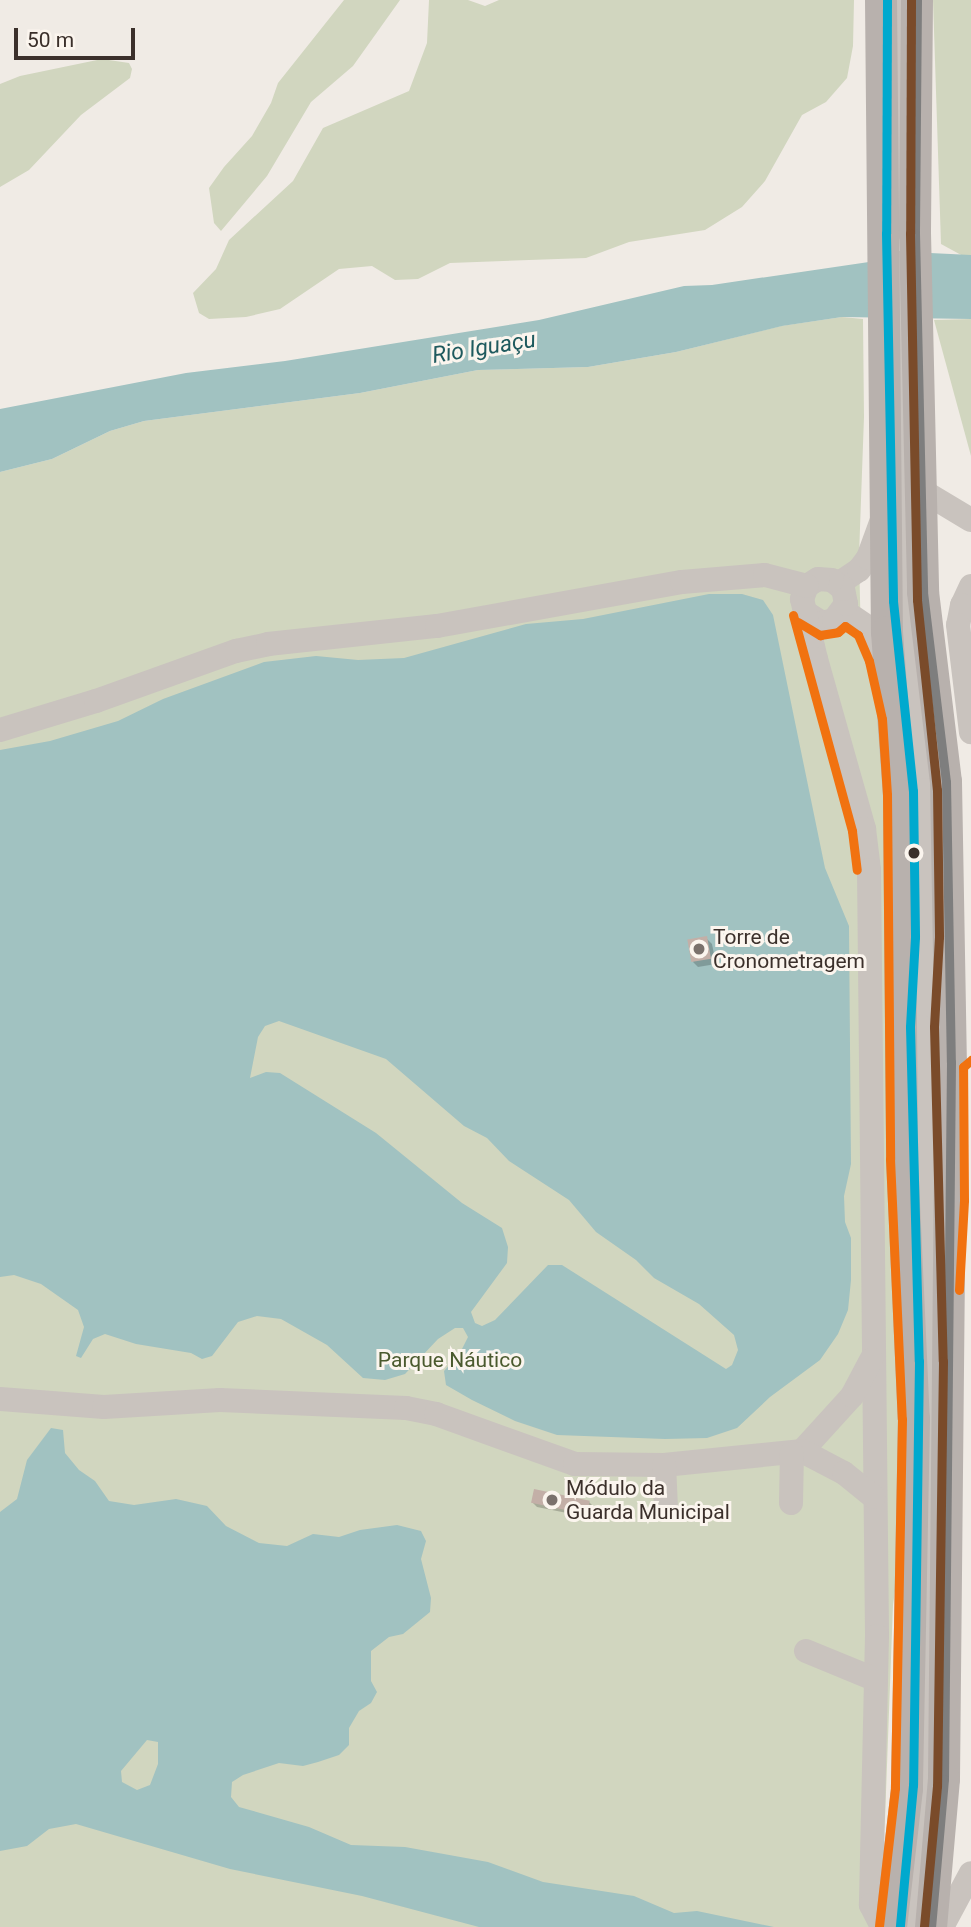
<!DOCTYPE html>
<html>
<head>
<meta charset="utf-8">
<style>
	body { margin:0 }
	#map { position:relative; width:971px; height:1927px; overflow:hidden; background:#f0ebe5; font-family:Roboto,sans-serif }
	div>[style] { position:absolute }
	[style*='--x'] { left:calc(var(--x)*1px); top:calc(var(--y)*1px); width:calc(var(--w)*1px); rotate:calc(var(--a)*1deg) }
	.green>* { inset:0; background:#d1d6bf }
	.water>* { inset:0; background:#a1c2c1 }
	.shadow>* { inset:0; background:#0003 }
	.building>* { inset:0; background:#c3afa7; transform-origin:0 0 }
	.minor>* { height:24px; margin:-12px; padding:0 12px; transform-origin:12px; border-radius:12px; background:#c9c3be }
	.major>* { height:32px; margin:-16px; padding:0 16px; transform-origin:16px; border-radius:16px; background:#b8b1ad }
	.bus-1>* { height:9px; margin:-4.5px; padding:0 4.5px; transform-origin:4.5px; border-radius:4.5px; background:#7e7e7e }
	.bus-2>* { height:9px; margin:-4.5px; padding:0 4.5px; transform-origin:4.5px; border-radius:4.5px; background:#00a9ce }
	.bus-3>* { height:9px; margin:-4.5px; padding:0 4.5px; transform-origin:4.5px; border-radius:4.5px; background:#f17210 }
	.bus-4>* { height:9px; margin:-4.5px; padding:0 4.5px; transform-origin:4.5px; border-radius:4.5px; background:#7a4b2a }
	.dots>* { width:19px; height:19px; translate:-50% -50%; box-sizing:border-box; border:4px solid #fbf5ee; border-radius:50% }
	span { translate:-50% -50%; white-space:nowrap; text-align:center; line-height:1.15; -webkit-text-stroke:6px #fbf5ee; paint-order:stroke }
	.poi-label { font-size:21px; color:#3b302b }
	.left { translate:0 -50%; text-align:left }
	.park-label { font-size:21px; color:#4a5a2e }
	.water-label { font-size:23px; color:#1f5a5e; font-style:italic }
	.scale { position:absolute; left:14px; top:28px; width:121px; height:32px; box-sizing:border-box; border:4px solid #3b302b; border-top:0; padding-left:9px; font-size:21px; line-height:24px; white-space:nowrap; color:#3b302b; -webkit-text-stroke:5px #fbf5ee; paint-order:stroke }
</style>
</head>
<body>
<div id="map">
	<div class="green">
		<div style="clip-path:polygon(344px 0,400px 0,353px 66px,311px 102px,267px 176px,221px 231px,214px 223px,209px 188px,224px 167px,252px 136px,271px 103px,278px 83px)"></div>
		<div style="clip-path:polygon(429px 0,468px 0,485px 6px,499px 0,854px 0,853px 46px,847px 78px,826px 102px,802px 115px,765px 181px,742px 207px,705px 230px,629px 242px,586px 258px,450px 263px,418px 279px,395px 280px,372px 266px,339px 269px,280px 309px,246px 317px,209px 319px,199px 313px,193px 293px,216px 269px,229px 240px,293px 181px,323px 128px,409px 91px,427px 43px)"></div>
		<div style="clip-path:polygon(933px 0,971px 0,971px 255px,963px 256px,941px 244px)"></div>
		<div style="clip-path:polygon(102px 59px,129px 63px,132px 69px,130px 78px,81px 115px,29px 170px,0 187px,0 84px,20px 76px)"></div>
		<div style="clip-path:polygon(842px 317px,863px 319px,864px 417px,859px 556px,861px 641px,871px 666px,886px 774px,900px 1356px,901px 1548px,893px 1605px,885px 1819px,874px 1927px,0 1927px,0 472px,52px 459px,110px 431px,144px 421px,360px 393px,478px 370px,588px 367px,676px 352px,781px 326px)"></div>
		<div style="clip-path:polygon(971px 319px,971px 456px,934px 320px)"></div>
	</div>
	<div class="water">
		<div style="clip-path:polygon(930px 253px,971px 255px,971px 319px,842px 317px,782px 326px,676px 352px,588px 367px,478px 370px,360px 393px,144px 421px,110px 431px,52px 459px,0 472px,0 409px,186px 373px,285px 361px,539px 320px,684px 286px,712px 285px)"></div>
		<div style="clip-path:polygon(evenodd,709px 594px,742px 594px,763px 600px,773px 615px,825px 868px,849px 926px,851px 1164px,844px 1196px,845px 1222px,851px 1238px,851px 1280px,848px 1310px,838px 1334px,820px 1360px,770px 1397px,737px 1428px,707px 1438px,665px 1439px,557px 1435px,515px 1421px,472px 1400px,446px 1385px,444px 1371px,460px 1353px,468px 1337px,463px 1328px,455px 1328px,438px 1339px,405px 1374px,385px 1380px,363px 1378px,327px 1345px,281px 1319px,257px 1316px,238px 1322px,212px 1356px,202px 1359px,191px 1353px,136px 1344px,105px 1334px,93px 1339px,81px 1358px,76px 1356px,84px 1327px,78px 1310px,41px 1284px,14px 1275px,0 1277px,0 750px,50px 741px,118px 721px,163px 699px,264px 662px,316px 656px,358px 660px,404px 658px,526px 624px,583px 619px,709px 594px,279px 1021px,386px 1059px,464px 1126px,487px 1138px,509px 1161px,569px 1200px,596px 1232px,636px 1260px,654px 1278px,699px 1304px,734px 1335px,738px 1350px,732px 1365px,726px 1369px,562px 1265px,548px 1265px,495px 1320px,482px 1326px,475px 1323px,471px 1312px,507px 1263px,508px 1247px,502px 1228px,462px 1203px,376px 1133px,280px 1073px,266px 1072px,250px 1078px,258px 1037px,265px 1026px,279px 1021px)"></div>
		<div style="clip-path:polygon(evenodd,51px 1428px,63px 1430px,65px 1453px,79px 1470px,95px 1481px,109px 1501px,134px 1505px,176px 1499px,207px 1506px,226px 1526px,259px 1543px,287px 1546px,313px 1534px,339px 1537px,360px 1530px,397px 1525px,421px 1531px,426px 1541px,421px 1559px,431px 1598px,430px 1612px,403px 1634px,389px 1637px,371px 1651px,371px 1681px,377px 1692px,371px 1703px,359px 1711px,349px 1728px,349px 1745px,339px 1755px,318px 1762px,303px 1766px,279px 1763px,243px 1775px,232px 1782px,231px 1797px,239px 1807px,309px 1827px,351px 1845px,405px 1847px,488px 1862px,543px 1882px,634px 1896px,674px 1913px,697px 1911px,774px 1927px,479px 1927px,362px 1896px,230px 1869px,76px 1824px,49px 1829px,27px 1846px,0 1851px,0 1512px,17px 1499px,27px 1460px,51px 1428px,147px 1740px,158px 1742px,158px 1764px,150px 1785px,137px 1790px,122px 1782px,121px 1771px,147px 1740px)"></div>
	</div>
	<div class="shadow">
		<div style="clip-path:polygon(706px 938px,712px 944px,716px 964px,698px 967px,693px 962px)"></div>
		<div style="clip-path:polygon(589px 1502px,594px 1507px,592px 1518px,537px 1507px,533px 1503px)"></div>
	</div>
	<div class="building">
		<div style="left:707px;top:936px;width:23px;height:20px;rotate:80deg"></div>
		<div style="left:534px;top:1489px;width:57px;height:14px;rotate:12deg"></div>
	</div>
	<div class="minor">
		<div style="--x:898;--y:227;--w:227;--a:-89.7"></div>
		<div style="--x:899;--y:263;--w:338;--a:89"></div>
		<div style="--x:905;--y:601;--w:190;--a:84"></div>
		<div style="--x:925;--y:790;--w:147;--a:89.2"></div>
		<div style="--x:927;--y:937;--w:90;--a:93.2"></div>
		<div style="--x:922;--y:1027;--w:334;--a:88.5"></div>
		<div style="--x:931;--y:1361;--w:425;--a:90.8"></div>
		<div style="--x:925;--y:1786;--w:142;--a:95.3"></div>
		<div style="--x:921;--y:490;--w:58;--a:31"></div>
		<div style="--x:838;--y:584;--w:25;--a:-34"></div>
		<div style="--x:859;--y:570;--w:15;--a:-53"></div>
		<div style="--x:868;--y:558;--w:37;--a:-70"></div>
		<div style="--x:971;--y:586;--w:21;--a:115"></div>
		<div style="--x:962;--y:605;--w:20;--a:101"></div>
		<div style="--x:958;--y:625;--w:108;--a:83.1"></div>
		<div style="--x:844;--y:611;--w:29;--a:34"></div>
		<div style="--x:868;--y:627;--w:40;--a:68"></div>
		<div style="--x:805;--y:612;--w:20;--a:33"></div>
		<div style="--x:822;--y:623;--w:12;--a:-14"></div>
		<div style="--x:834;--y:620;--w:20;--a:-53"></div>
		<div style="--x:846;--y:604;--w:15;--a:-101"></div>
		<div style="--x:843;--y:589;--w:14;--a:-141"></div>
		<div style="--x:832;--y:580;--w:14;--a:-176"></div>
		<div style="--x:818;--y:579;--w:13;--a:148"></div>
		<div style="--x:807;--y:586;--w:14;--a:111"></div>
		<div style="--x:802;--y:599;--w:62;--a:76.9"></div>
		<div style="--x:816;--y:659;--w:177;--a:74.2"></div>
		<div style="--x:864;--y:829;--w:41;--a:83"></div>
		<div style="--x:869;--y:870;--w:766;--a:89.4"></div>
		<div style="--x:877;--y:1636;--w:269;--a:91.3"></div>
		<div style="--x:871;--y:1905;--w:25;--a:63"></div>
		<div style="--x:0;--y:730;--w:100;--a:-16.8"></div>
		<div style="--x:96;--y:701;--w:149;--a:-19.7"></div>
		<div style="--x:236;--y:651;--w:33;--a:-12"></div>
		<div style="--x:268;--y:644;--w:170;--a:-6.1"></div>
		<div style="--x:437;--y:626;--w:249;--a:-10.2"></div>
		<div style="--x:682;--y:582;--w:83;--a:-4.8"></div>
		<div style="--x:765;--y:575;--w:43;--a:14.7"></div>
		<div style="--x:0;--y:1399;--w:104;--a:4.4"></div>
		<div style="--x:104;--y:1407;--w:116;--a:-3.5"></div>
		<div style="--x:220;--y:1400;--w:186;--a:2.5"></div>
		<div style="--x:406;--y:1408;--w:31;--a:11"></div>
		<div style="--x:436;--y:1414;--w:148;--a:19.8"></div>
		<div style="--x:575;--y:1464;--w:89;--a:0.6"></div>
		<div style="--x:664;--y:1465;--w:139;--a:-5.8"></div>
		<div style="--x:802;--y:1451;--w:74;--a:-47.7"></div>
		<div style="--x:852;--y:1396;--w:41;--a:-62.2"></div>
		<div style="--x:802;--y:1451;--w:47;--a:27.6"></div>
		<div style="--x:844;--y:1473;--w:38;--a:39"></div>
		<div style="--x:664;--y:1465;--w:42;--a:87.3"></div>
		<div style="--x:791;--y:1503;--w:50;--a:-88.9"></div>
		<div style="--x:806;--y:1651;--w:74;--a:22.4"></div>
		<div style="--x:942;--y:1927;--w:61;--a:-61.8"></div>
	</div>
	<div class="major">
		<div style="--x:881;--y:0;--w:632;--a:89.46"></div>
		<div style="--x:887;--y:632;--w:163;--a:85.8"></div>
		<div style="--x:899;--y:795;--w:364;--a:89.5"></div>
		<div style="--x:902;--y:1159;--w:260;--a:87.4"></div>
		<div style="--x:914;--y:1419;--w:370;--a:91.1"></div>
		<div style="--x:907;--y:1789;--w:139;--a:96.6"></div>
		<div style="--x:917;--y:0;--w:233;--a:90.5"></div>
		<div style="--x:915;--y:233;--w:359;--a:88.7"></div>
		<div style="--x:923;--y:592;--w:191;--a:83.1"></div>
		<div style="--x:946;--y:782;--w:280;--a:89"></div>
		<div style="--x:951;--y:1062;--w:717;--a:90.56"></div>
		<div style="--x:944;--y:1779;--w:149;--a:95"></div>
	</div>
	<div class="bus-1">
		<div style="--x:917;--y:0;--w:233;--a:90.5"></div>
		<div style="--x:915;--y:233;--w:359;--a:88.7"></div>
		<div style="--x:923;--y:592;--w:191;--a:83.1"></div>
		<div style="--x:946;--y:782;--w:280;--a:89"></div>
		<div style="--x:951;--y:1062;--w:717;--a:90.56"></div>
		<div style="--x:944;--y:1779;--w:149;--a:95"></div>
	</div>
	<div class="bus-2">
		<div style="--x:887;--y:0;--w:233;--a:90.2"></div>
		<div style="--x:886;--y:233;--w:368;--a:88.9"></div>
		<div style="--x:893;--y:601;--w:191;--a:84"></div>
		<div style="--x:913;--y:791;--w:146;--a:89.2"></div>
		<div style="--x:915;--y:937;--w:90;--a:93.2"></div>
		<div style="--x:910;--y:1027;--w:334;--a:88.5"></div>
		<div style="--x:919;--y:1361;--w:424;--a:90.8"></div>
		<div style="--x:913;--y:1785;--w:142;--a:95.3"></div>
	</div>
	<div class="bus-3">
		<div style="--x:793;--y:615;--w:224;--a:74.7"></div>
		<div style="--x:852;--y:831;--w:39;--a:83"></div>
		<div style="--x:798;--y:622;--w:26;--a:31"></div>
		<div style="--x:820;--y:635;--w:18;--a:-9"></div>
		<div style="--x:838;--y:632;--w:9;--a:-41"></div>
		<div style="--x:845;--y:626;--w:16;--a:35"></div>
		<div style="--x:858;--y:635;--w:28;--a:67"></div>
		<div style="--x:869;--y:661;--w:59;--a:77.4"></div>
		<div style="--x:882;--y:719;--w:76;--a:86.2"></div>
		<div style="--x:887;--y:795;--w:364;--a:89.5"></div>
		<div style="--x:890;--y:1159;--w:260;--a:87.4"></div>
		<div style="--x:902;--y:1419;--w:369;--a:91.1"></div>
		<div style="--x:895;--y:1788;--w:139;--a:96.6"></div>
		<div style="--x:959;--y:1290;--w:90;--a:-86.8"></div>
		<div style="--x:964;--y:1200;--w:133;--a:-90.4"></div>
		<div style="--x:963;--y:1067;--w:11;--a:-41"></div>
	</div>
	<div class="bus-4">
		<div style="--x:911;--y:0;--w:233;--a:90.2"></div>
		<div style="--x:910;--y:233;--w:367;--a:88.9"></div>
		<div style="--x:917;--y:600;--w:191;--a:84"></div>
		<div style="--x:937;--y:790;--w:147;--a:89.2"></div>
		<div style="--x:939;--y:937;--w:90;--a:93.2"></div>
		<div style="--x:934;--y:1027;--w:334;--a:88.5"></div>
		<div style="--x:943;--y:1361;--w:425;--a:90.8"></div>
		<div style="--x:937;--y:1786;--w:142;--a:95.3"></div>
	</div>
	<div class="dots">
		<div style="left:914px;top:853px;background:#3b302b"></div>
		<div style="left:699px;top:949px;background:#7a716c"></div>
		<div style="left:552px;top:1500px;background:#7a716c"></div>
	</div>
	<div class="poi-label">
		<span class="left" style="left:713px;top:949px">Torre de<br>Cronometragem</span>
		<span class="left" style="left:566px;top:1500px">Módulo da<br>Guarda Municipal</span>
	</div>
	<div class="park-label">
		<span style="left:450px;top:1360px">Parque Náutico</span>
	</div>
	<div class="water-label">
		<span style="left:484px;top:348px;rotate:-9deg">Rio Iguaçu</span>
	</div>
	<div class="scale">50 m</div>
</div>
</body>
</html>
